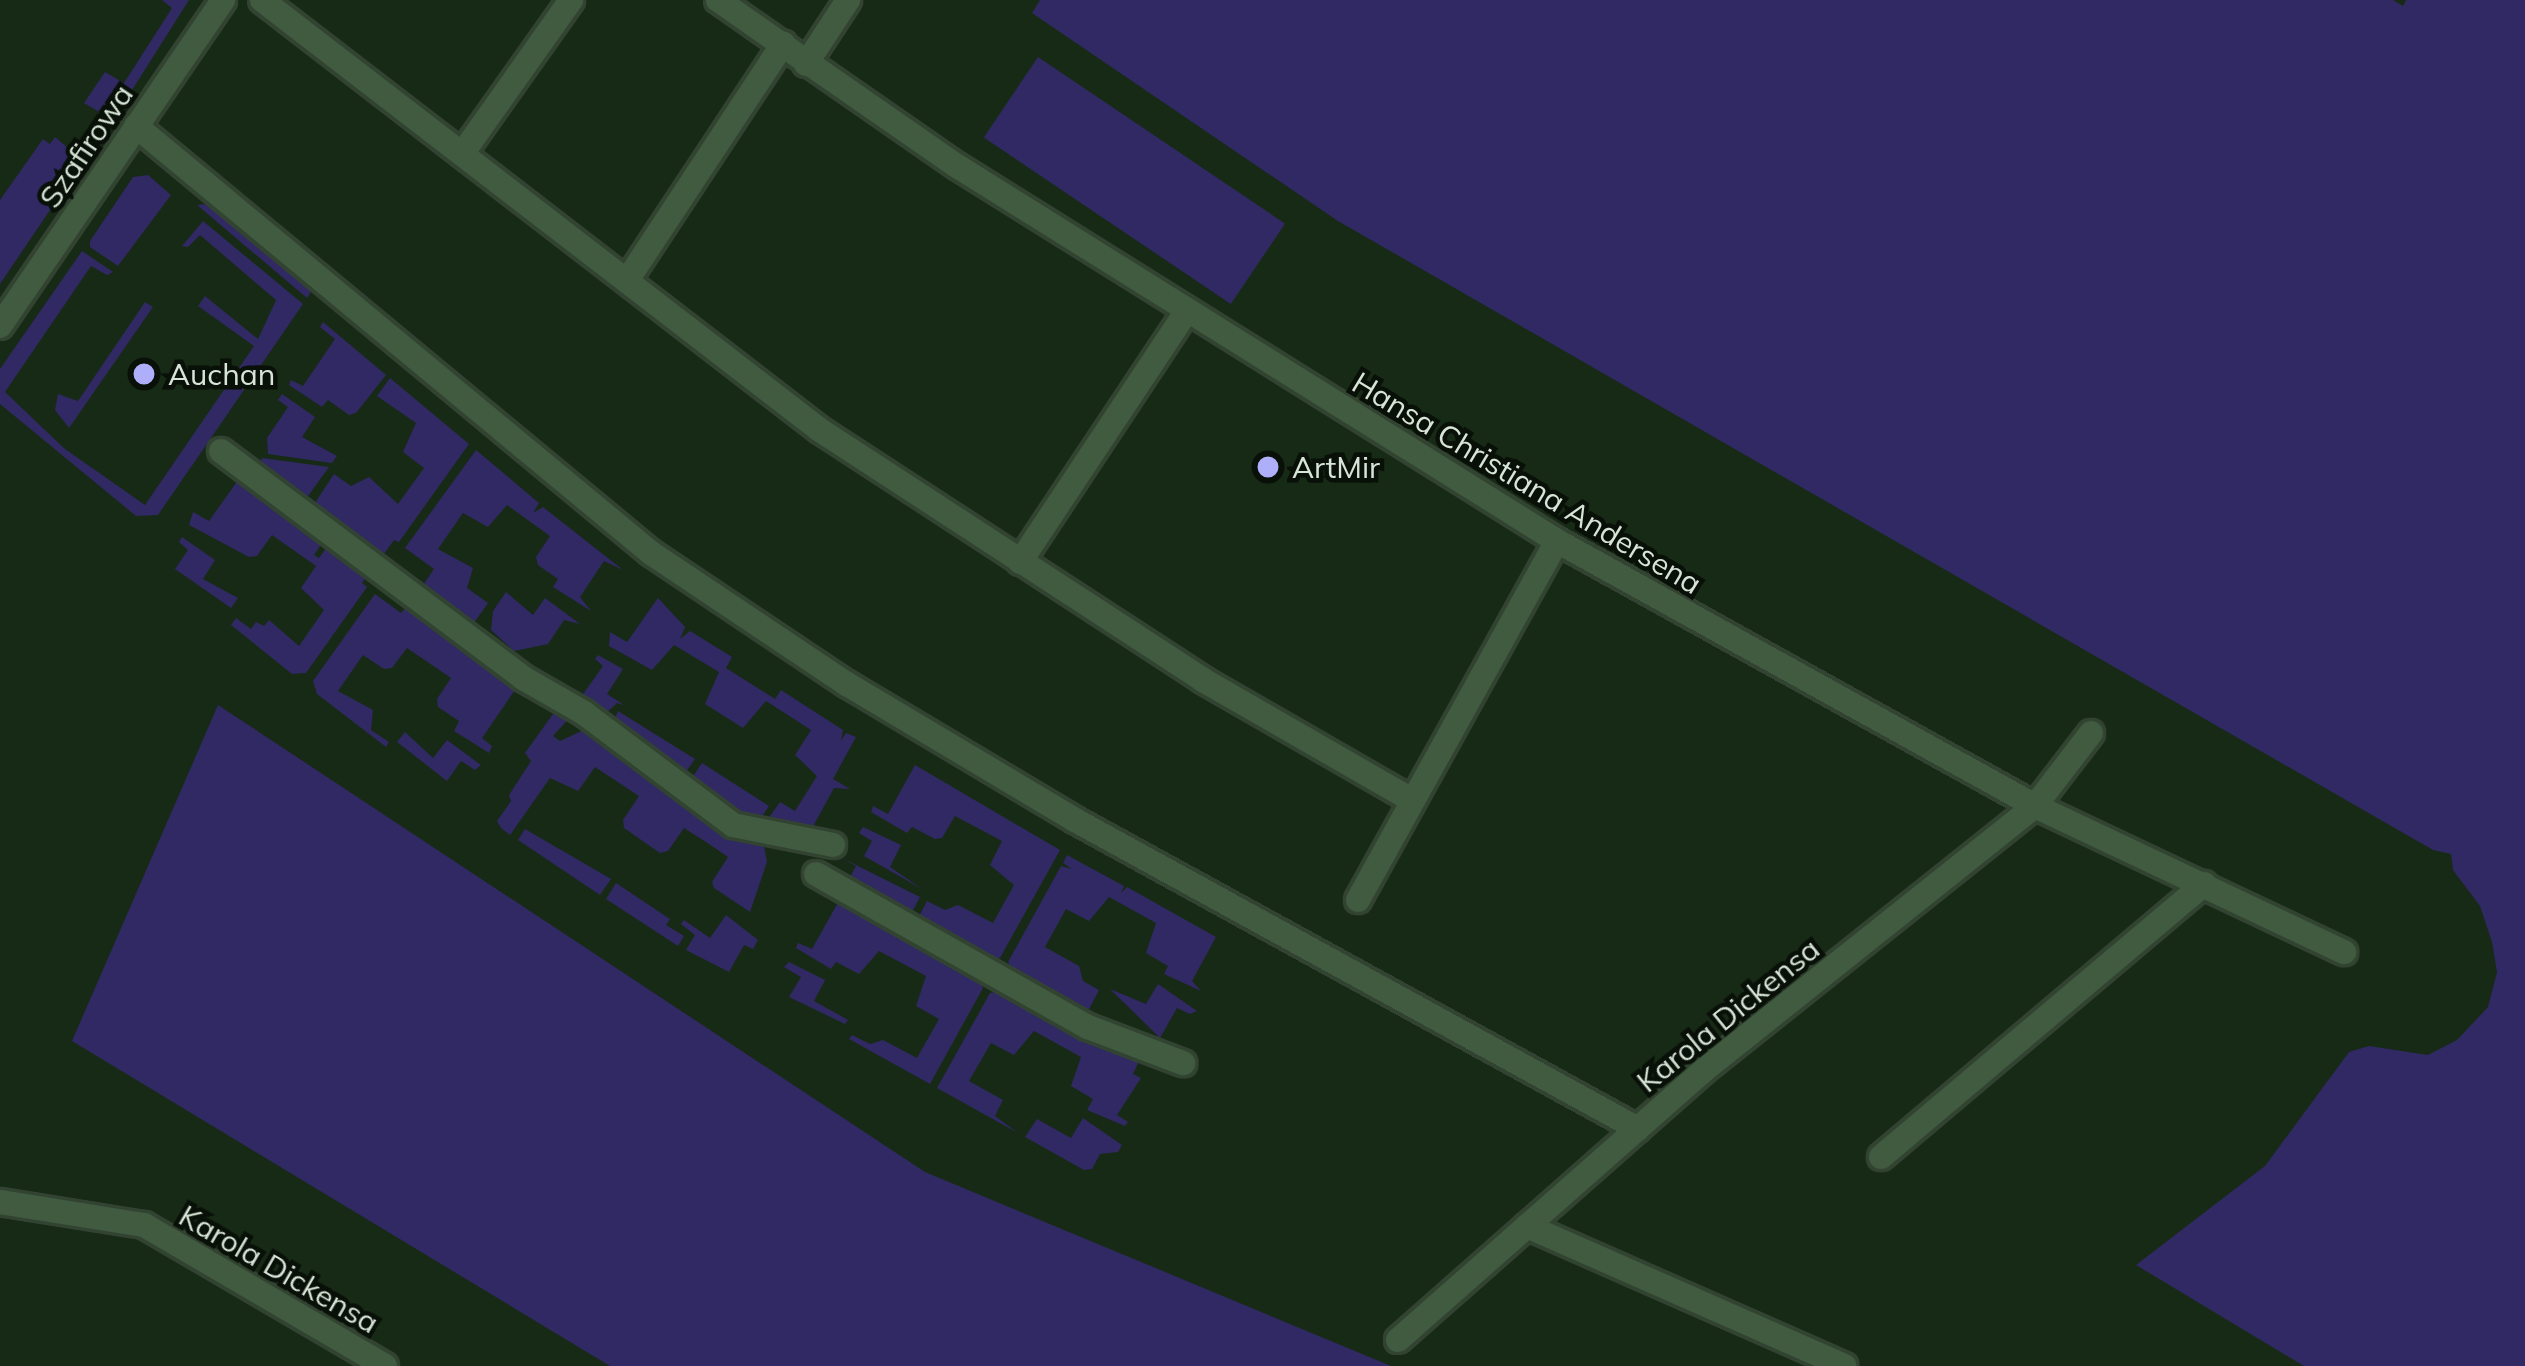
<!DOCTYPE html>
<html>
<head>
<meta charset="utf-8">
<style>
	body { margin:0 }
	#map { position:relative; width:2525px; height:1366px; overflow:hidden; background:#172a16; font-family:Mulish,sans-serif }
	div>[style] { position:absolute }
	[style*='--x'] { left:calc(var(--x)*1px); top:calc(var(--y)*1px); width:calc(var(--w)*1px); rotate:calc(var(--a)*1deg) }
	.green>* { inset:0; background:#302963; transform-origin:0 0 }
	.roads { filter:drop-shadow(3px 0 #324431) drop-shadow(-3px 0 #324431) drop-shadow(0 3px #324431) drop-shadow(0 -3px #324431) }
	.street>* { height:24px; margin:-12px; padding:0 12px; transform-origin:12px; border-radius:12px; background:#405b40 }
	.dots>* { width:33px; height:33px; translate:-50% -50%; box-sizing:border-box; border:6px solid #081008; border-radius:50% }
	span { translate:-50% -50%; white-space:nowrap; text-align:center; line-height:1.15; -webkit-text-stroke:9px #081008; paint-order:stroke }
	.street-label { font-size:30px; color:#d7e4d7 }
	.poi-label { font-size:30px; color:#d7e4d7 }
	.left { translate:0 -50%; text-align:left }
</style>
</head>
<body>
<div id="map">
	<div class="green">
		<div style="clip-path:polygon(162px 0,189px 0,120px 109px,101px 113px,84px 103px,105px 72px,124px 83px,172px 8px)"></div>
		<div style="clip-path:polygon(1040px 0,2393px 0,2403px 6px,2406px 0,2525px 0,2525px 1366px,2304px 1366px,2136px 1265px,2265px 1166px,2349px 1052px,2369px 1046px,2428px 1055px,2457px 1040px,2488px 1007px,2497px 972px,2492px 942px,2480px 906px,2453px 870px,2451px 854px,2433px 850px,1338px 221px,1032px 13px)"></div>
		<div style="left:1038px;top:57px;width:298px;height:97px;rotate:34deg"></div>
		<div style="clip-path:polygon(55px 137px,77px 156px,75px 173px,0 284px,0 200px,43px 139px,50px 144px)"></div>
		<div style="clip-path:polygon(148px 175px,171px 195px,118px 266px,90px 247px,90px 241px,133px 177px)"></div>
		<div style="clip-path:polygon(207px 204px,313px 289px,307px 298px,197px 205px)"></div>
		<div style="clip-path:polygon(203px 221px,303px 304px,158px 515px,136px 516px,0 404px,0 369px,82px 251px,113px 272px,107px 275px,91px 266px,5px 392px,65px 449px,145px 505px,254px 346px,198px 306px,205px 296px,258px 339px,276px 300px,200px 235px,188px 247px,182px 246px)"></div>
		<div style="clip-path:polygon(145px 302px,153px 307px,69px 428px,55px 410px,58px 394px,78px 401px)"></div>
		<div style="clip-path:polygon(323px 322px,386px 375px,356px 413px,349px 415px,328px 400px,322px 407px,289px 385px,291px 380px,303px 386px,335px 339px,320px 327px)"></div>
		<div style="clip-path:polygon(390px 378px,469px 444px,399px 542px,394px 540px,379px 561px,311px 509px,334px 474px,351px 486px,369px 477px,398px 504px,424px 468px,403px 452px,416px 423px,377px 396px)"></div>
		<div style="clip-path:polygon(282px 394px,315px 417px,302px 437px,337px 456px,332px 463px,268px 454px,267px 438px,288px 407px,278px 400px)"></div>
		<div style="clip-path:polygon(476px 450px,539px 503px,533px 513px,543px 507px,623px 570px,604px 561px,580px 597px,591px 611px,553px 587px,558px 579px,538px 565px,536px 557px,550px 536px,507px 505px,488px 527px,463px 513px,438px 549px,473px 568px,467px 588px,488px 603px,469px 630px,419px 591px,434px 569px,405px 548px)"></div>
		<div style="clip-path:polygon(262px 458px,329px 467px,303px 503px,257px 467px)"></div>
		<div style="clip-path:polygon(241px 476px,324px 540px,314px 555px,319px 558px,329px 544px,368px 574px,362px 583px,367px 587px,306px 673px,292px 674px,231px 625px,236px 618px,251px 629px,256px 622px,264px 626px,269px 620px,299px 646px,324px 610px,301px 588px,316px 566px,272px 535px,257px 556px,249px 557px,189px 525px,193px 512px,209px 521px)"></div>
		<div style="clip-path:polygon(182px 537px,215px 560px,203px 579px,238px 598px,231px 608px,175px 569px,188px 550px,179px 542px)"></div>
		<div style="clip-path:polygon(506px 592px,533px 615px,545px 598px,580px 624px,564px 620px,548px 644px,514px 651px,491px 630px,493px 611px)"></div>
		<div style="clip-path:polygon(375px 594px,401px 613px,408px 604px,517px 687px,482px 738px,492px 746px,489px 753px,454px 731px,459px 721px,438px 707px,437px 699px,451px 678px,407px 648px,392px 668px,384px 669px,363px 655px,338px 691px,373px 710px,371px 730px,389px 742px,386px 747px,317px 694px,313px 681px)"></div>
		<div style="clip-path:polygon(658px 598px,685px 627px,680px 639px,690px 631px,732px 657px,726px 668px,737px 675px,775px 699px,781px 690px,843px 730px,841px 741px,846px 733px,856px 737px,833px 779px,850px 789px,834px 788px,810px 832px,765px 823px,780px 802px,795px 811px,817px 776px,795px 755px,811px 730px,766px 701px,743px 728px,705px 704px,719px 672px,674px 645px,652px 670px,609px 646px,610px 632px,627px 642px)"></div>
		<div style="clip-path:polygon(598px 655px,623px 669px,607px 694px,624px 705px,617px 703px,602px 717px,581px 697px,603px 666px,595px 659px)"></div>
		<div style="clip-path:polygon(218px 705px,925px 1172px,1391px 1366px,610px 1366px,72px 1041px)"></div>
		<div style="clip-path:polygon(618px 711px,695px 759px,681px 779px,612px 725px)"></div>
		<div style="clip-path:polygon(553px 714px,572px 715px,553px 736px,560px 741px,588px 728px,763px 841px,767px 862px,750px 912px,765px 922px,714px 888px,712px 882px,728px 857px,706px 842px,684px 828px,668px 851px,660px 853px,624px 828px,623px 820px,639px 796px,595px 767px,578px 791px,550px 778px,510px 835px,501px 828px,497px 821px,511px 801px,509px 795px,531px 761px,525px 753px)"></div>
		<div style="clip-path:polygon(405px 732px,433px 758px,447px 740px,481px 765px,475px 770px,461px 761px,447px 781px,397px 742px)"></div>
		<div style="clip-path:polygon(702px 763px,769px 806px,758px 822px,736px 818px,688px 784px)"></div>
		<div style="clip-path:polygon(915px 765px,1060px 850px,1000px 958px,986px 960px,916px 922px,927px 901px,945px 910px,958px 905px,993px 923px,1014px 885px,990px 865px,1002px 841px,955px 816px,942px 838px,935px 839px,912px 827px,907px 833px,871px 812px,873px 806px,888px 814px)"></div>
		<div style="clip-path:polygon(863px 827px,901px 845px,890px 867px,922px 889px,864px 856px,872px 841px,859px 833px)"></div>
		<div style="clip-path:polygon(525px 829px,611px 879px,600px 895px,518px 840px)"></div>
		<div style="clip-path:polygon(1067px 855px,1124px 886px,1121px 893px,1127px 887px,1216px 937px,1192px 981px,1201px 991px,1164px 974px,1168px 966px,1146px 953px,1156px 923px,1109px 897px,1089px 921px,1066px 909px,1045px 947px,1079px 966px,1083px 981px,1099px 990px,1086px 1015px,1014px 972px,1008px 962px,1061px 866px,1072px 869px,1063px 863px)"></div>
		<div style="clip-path:polygon(840px 857px,920px 897px,909px 918px,847px 883px,856px 866px)"></div>
		<div style="clip-path:polygon(616px 883px,670px 919px,666px 925px,684px 936px,678px 946px,606px 899px)"></div>
		<div style="clip-path:polygon(840px 899px,977px 975px,983px 988px,930px 1084px,849px 1039px,852px 1035px,870px 1044px,883px 1040px,917px 1058px,939px 1019px,916px 1006px,926px 976px,879px 951px,859px 974px,836px 962px,831px 969px,796px 948px,798px 943px,812px 949px)"></div>
		<div style="clip-path:polygon(726px 915px,758px 940px,753px 949px,744px 945px,729px 972px,686px 950px,695px 935px,681px 924px,684px 920px,710px 938px)"></div>
		<div style="clip-path:polygon(789px 962px,825px 980px,814px 1001px,848px 1020px,845px 1024px,789px 997px,801px 977px,784px 967px)"></div>
		<div style="clip-path:polygon(1158px 984px,1197px 1011px,1190px 1014px,1177px 1008px,1160px 1038px,1110px 989px,1146px 1004px)"></div>
		<div style="clip-path:polygon(1005px 990px,1141px 1057px,1133px 1074px,1141px 1078px,1117px 1115px,1128px 1122px,1125px 1126px,1087px 1110px,1093px 1099px,1071px 1086px,1081px 1057px,1034px 1031px,1014px 1055px,991px 1043px,969px 1081px,1003px 1100px,995px 1116px,1018px 1133px,937px 1088px,990px 993px)"></div>
		<div style="clip-path:polygon(1083px 1118px,1122px 1145px,1118px 1152px,1100px 1154px,1092px 1169px,1084px 1170px,1025px 1137px,1037px 1119px,1071px 1138px)"></div>
	</div>
	<div class="roads">
		<div class="street">
			<div style="--x:262;--y:0;--w:704;--a:37.62"></div>
			<div style="--x:820;--y:430;--w:457;--a:33.1"></div>
			<div style="--x:1203;--y:680;--w:241;--a:29.9"></div>
			<div style="--x:718;--y:0;--w:291;--a:34.8"></div>
			<div style="--x:957;--y:166;--w:708;--a:32.01"></div>
			<div style="--x:1557;--y:541;--w:547;--a:29"></div>
			<div style="--x:2035;--y:806;--w:342;--a:25.3"></div>
			<div style="--x:806;--y:64;--w:77;--a:-56.7"></div>
			<div style="--x:136;--y:126;--w:669;--a:39.66"></div>
			<div style="--x:651;--y:553;--w:236;--a:33.8"></div>
			<div style="--x:847;--y:684;--w:265;--a:30.8"></div>
			<div style="--x:1075;--y:820;--w:642;--a:28.76"></div>
			<div style="--x:462;--y:154;--w:189;--a:-54.7"></div>
			<div style="--x:628;--y:279;--w:282;--a:-56.6"></div>
			<div style="--x:0;--y:326;--w:395;--a:-55.6"></div>
			<div style="--x:221;--y:451;--w:378;--a:36.9"></div>
			<div style="--x:523;--y:678;--w:70;--a:29.8"></div>
			<div style="--x:584;--y:713;--w:186;--a:36.9"></div>
			<div style="--x:733;--y:825;--w:102;--a:11.3"></div>
			<div style="--x:1020;--y:562;--w:300;--a:-56.4"></div>
			<div style="--x:816;--y:874;--w:312;--a:29.4"></div>
			<div style="--x:1088;--y:1027;--w:102;--a:20.8"></div>
			<div style="--x:1358;--y:900;--w:410;--a:-61"></div>
			<div style="--x:1881;--y:1157;--w:423;--a:-40.2"></div>
			<div style="--x:0;--y:1202;--w:146;--a:9.1"></div>
			<div style="--x:144;--y:1225;--w:279;--a:30.3"></div>
			<div style="--x:1527;--y:1226;--w:347;--a:23.8"></div>
			<div style="--x:1398;--y:1340;--w:407;--a:-41.4"></div>
			<div style="--x:1703;--y:1071;--w:425;--a:-38.6"></div>
			<div style="--x:2035;--y:806;--w:92;--a:-52.5"></div>
		</div>
	</div>
	<div class="dots">
		<div style="left:144px;top:374px;background:#afaefa"></div>
		<div style="left:1268px;top:467px;background:#afaefa"></div>
	</div>
	<div class="street-label">
		<span style="left:86px;top:146px;rotate:-56deg">Szafirowa</span>
		<span style="left:1527px;top:483px;rotate:31deg">Hansa Christiana Andersena</span>
		<span style="left:1728px;top:1015px;rotate:-39deg">Karola Dickensa</span>
		<span style="left:279px;top:1269px;rotate:30deg">Karola Dickensa</span>
	</div>
	<div class="poi-label">
		<span class="left" style="left:168px;top:374px">Auchan</span>
		<span class="left" style="left:1292px;top:467px">ArtMir</span>
	</div>
</div>
</body>
</html>
